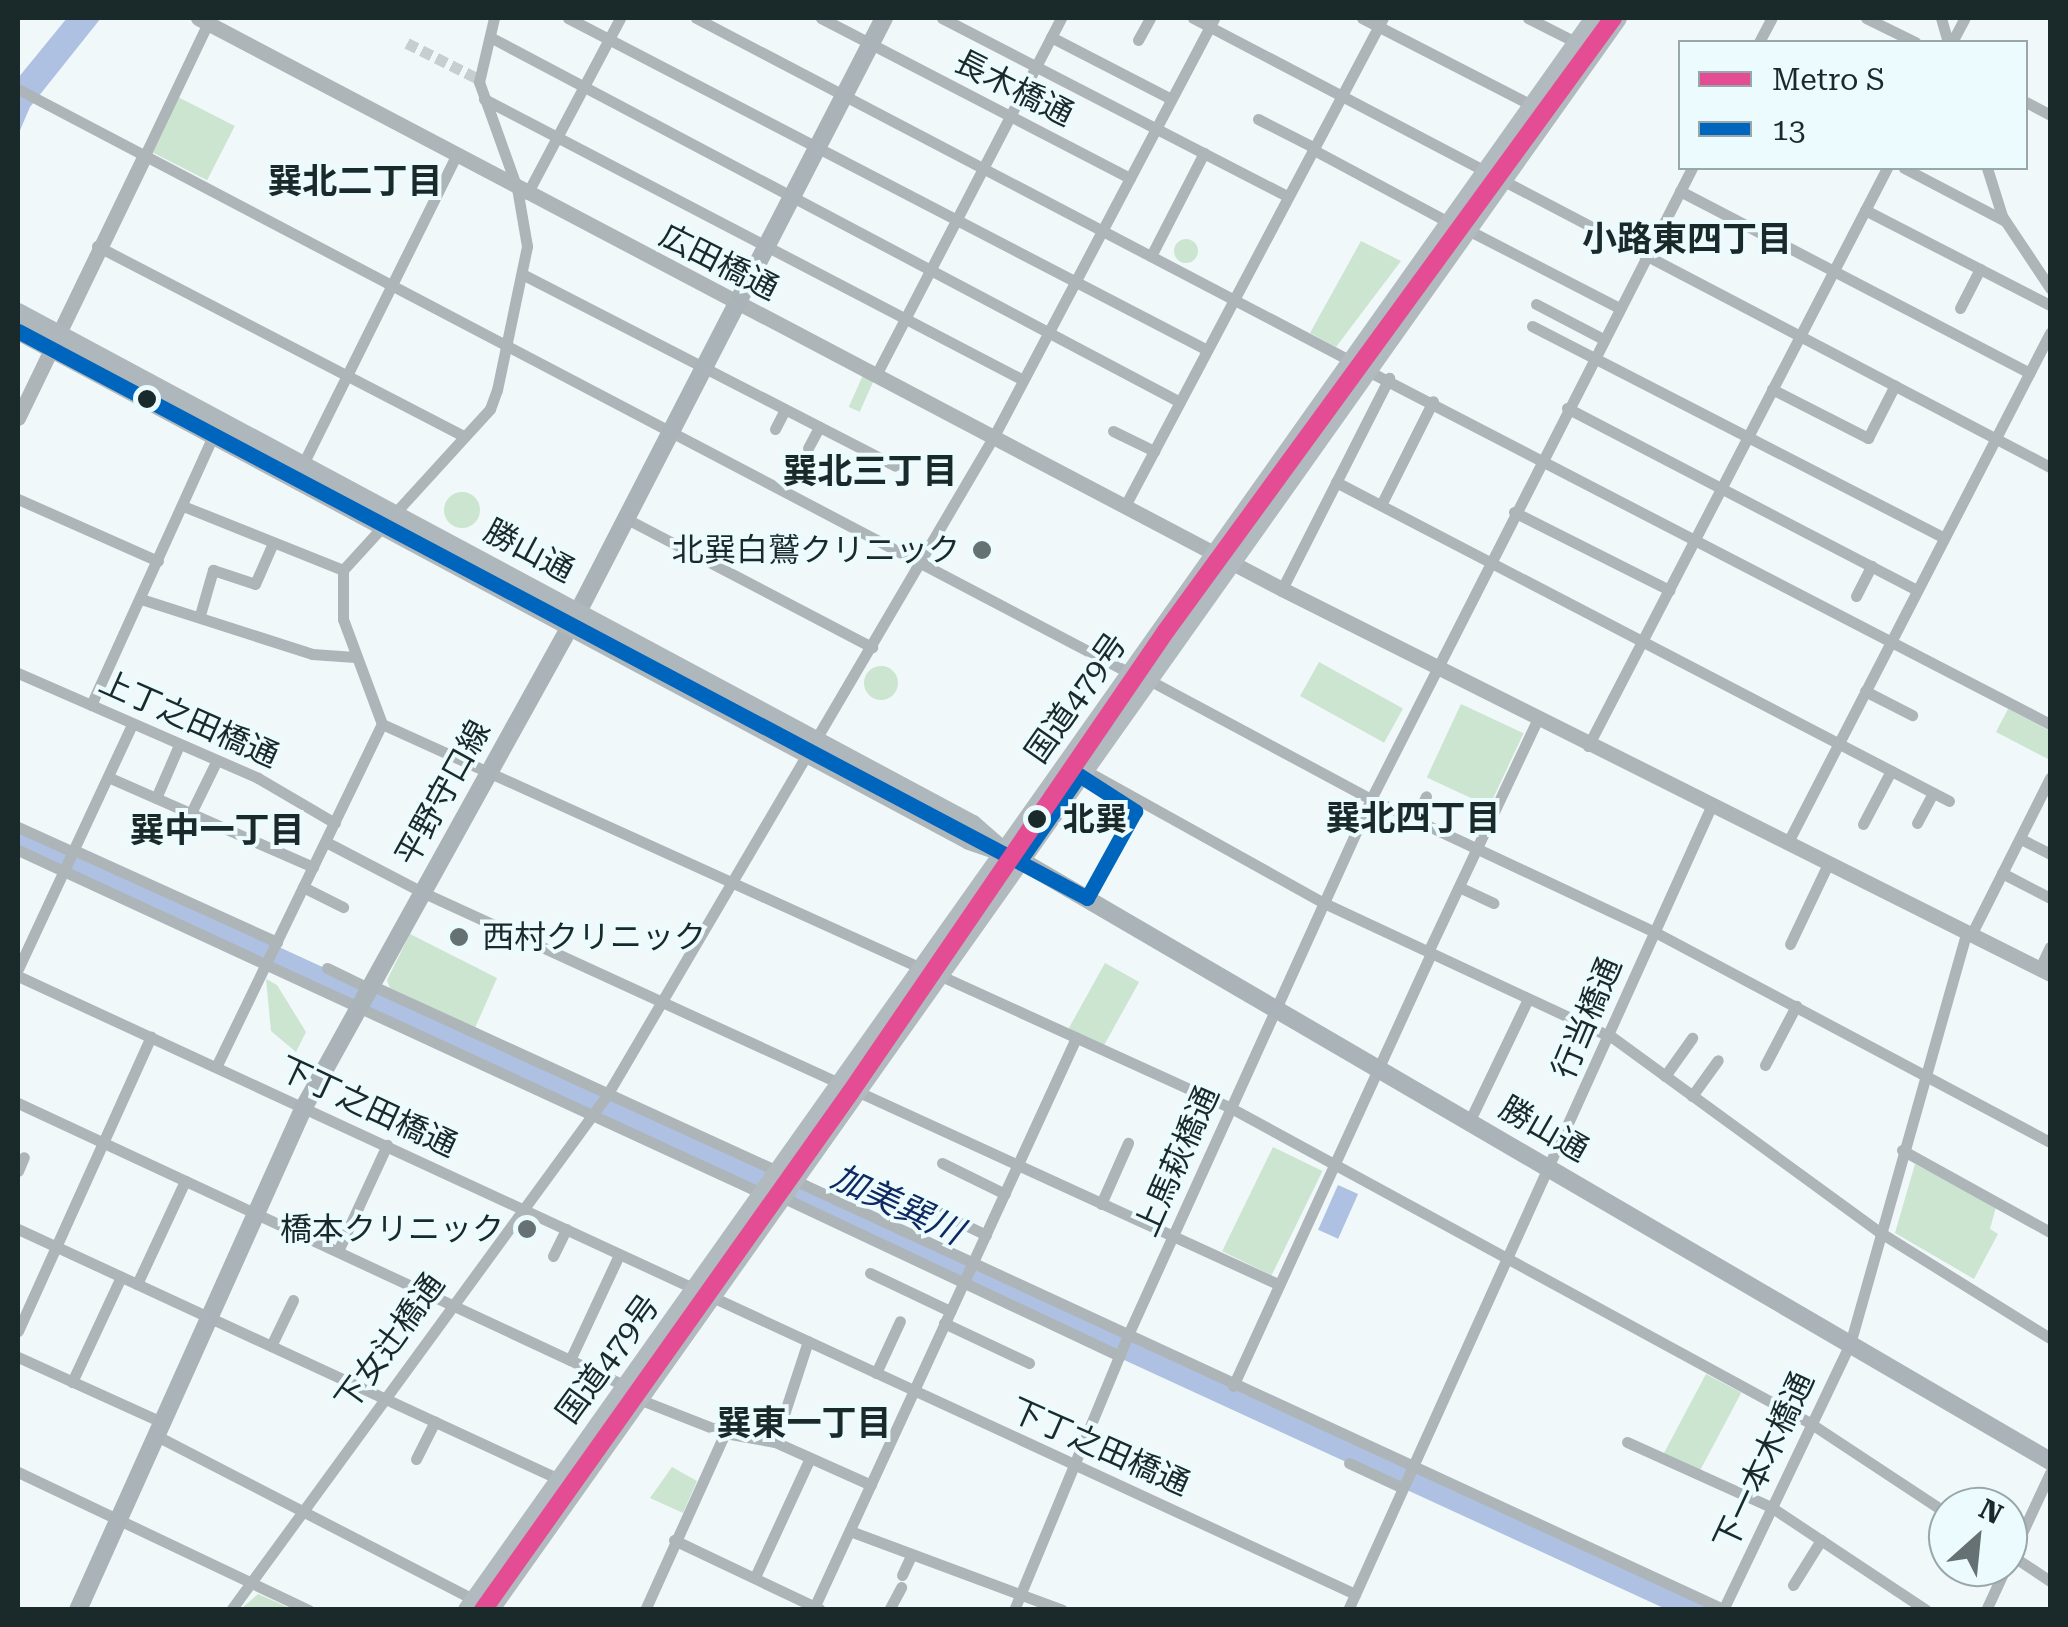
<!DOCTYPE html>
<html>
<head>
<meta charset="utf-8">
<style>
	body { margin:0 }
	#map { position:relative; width:2068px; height:1627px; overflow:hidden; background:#f0f8f9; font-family:"Roboto Serif","Noto Sans JP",serif }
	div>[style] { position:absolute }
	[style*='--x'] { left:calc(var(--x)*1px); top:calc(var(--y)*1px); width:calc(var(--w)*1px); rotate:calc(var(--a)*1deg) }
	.green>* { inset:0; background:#cce5d0; transform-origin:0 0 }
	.round { border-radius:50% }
	.water>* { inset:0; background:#aec1e3; transform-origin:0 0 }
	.river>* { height:22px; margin:-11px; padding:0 11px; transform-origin:11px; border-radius:11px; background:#aec1e3 }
	.minor-tunnel>* { height:11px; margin-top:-5.5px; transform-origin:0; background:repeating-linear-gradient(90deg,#c5cfd0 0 11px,transparent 0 16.5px) }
	.minor>* { height:11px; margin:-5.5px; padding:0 5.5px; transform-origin:5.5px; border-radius:5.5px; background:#adb5b8 }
	.tertiary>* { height:15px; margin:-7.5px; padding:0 7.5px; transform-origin:7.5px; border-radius:7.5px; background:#adb5b8 }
	.secondary>* { height:18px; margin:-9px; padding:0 9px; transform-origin:9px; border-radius:9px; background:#aab4b8 }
	.primary>* { height:18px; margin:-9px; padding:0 9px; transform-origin:9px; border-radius:9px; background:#aeb7bc }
	.trunk>* { height:20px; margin:-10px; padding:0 10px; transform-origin:10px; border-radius:10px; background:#b1babe }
	.bus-1>* { height:15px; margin:-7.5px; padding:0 7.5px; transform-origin:7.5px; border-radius:7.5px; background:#0065bd }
	.metro-1>* { height:18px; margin:-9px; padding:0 9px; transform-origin:9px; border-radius:9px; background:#e44d93 }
	.dots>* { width:28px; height:28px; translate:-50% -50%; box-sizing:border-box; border:5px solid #ecfbfd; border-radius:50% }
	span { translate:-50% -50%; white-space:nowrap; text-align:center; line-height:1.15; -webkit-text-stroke:8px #ecfbfd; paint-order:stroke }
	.street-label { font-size:32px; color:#1a292a }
	.poi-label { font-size:32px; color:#1a292a }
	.right { translate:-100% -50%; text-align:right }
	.left { translate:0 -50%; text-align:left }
	.stop-label { font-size:32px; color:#1a292a; font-weight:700 }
	.neighbourhood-label { font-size:35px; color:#1a292a; font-weight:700 }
	.water-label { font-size:35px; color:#112962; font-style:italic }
	.frame { position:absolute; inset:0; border:20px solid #1a292a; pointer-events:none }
	.legend { position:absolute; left:1678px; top:40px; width:350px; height:130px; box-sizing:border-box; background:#ecfbfd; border:2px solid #98a7a9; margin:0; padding:12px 18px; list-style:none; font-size:30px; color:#1a292a }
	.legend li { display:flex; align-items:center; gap:20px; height:50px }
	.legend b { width:50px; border:2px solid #98a7a9 }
	.north { position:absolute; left:1928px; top:1487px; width:100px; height:100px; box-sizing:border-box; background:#ecfbfd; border:2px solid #98a7a9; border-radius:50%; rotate:27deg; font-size:28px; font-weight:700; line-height:40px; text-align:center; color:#1a292a }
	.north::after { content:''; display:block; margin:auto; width:35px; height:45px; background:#657172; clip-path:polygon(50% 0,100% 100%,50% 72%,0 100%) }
</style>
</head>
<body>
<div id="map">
	<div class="green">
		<div style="left:176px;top:96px;width:66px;height:61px;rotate:27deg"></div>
		<div class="round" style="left:1174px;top:239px;width:24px;height:24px"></div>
		<div style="clip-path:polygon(1361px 241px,1401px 261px,1336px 347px,1310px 333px)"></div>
		<div style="left:863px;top:375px;width:12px;height:35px;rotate:24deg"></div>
		<div class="round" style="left:444px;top:492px;width:36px;height:36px"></div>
		<div style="left:1319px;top:662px;width:96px;height:39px;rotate:29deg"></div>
		<div class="round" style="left:864px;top:666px;width:34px;height:34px"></div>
		<div style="left:1461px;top:704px;width:69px;height:81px;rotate:25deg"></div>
		<div style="clip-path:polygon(2008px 709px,2050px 731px,2050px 760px,1996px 732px)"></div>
		<div style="clip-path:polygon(410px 934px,497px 978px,475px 1028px,390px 988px,387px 980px)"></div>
		<div style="left:1105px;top:963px;width:39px;height:75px;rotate:29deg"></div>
		<div style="clip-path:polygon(266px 979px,277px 985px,306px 1032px,296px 1052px,271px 1031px)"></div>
		<div style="left:1273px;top:1147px;width:55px;height:116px;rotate:26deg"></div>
		<div style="clip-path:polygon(1915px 1164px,1996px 1207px,1990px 1229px,1998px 1234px,1974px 1279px,1895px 1233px)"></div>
		<div style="left:1706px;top:1374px;width:40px;height:90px;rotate:28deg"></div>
		<div style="clip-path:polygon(672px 1467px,697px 1481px,683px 1513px,650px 1498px)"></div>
		<div style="clip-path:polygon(258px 1594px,292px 1609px,241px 1609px)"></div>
	</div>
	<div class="water">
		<div style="clip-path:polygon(67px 18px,101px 18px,30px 107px,18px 135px,18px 78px)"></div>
		<div style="left:1338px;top:1185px;width:22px;height:49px;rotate:24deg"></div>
	</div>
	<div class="river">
		<div style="--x:18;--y:839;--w:1845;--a:24.7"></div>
	</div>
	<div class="minor-tunnel">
		<div style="--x:407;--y:43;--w:80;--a:26.6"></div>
	</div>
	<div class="minor">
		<div style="--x:568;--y:18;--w:720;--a:27.45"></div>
		<div style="--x:696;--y:18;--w:739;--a:27.64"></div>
		<div style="--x:821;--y:18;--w:348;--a:27.4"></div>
		<div style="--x:942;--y:18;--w:388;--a:27.3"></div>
		<div style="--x:1193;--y:18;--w:967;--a:27.65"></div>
		<div style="--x:1362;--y:18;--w:192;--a:27.2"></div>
		<div style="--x:1528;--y:18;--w:55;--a:27"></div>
		<div style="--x:1866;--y:18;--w:55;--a:26.1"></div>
		<div style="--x:1941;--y:18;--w:25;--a:74"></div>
		<div style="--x:1051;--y:37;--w:135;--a:27.3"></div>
		<div style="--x:492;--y:38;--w:778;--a:27.88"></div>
		<div style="--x:1138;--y:40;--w:25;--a:-61"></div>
		<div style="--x:1759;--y:42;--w:27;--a:-62"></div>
		<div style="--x:1952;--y:42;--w:27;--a:-62"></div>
		<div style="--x:18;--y:89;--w:1256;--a:27.71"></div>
		<div style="--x:484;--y:99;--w:608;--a:27.53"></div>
		<div style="--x:2026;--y:102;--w:27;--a:28"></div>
		<div style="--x:1258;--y:119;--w:62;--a:27"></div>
		<div style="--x:1312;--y:149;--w:157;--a:28.2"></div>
		<div style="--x:145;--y:155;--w:151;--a:-64.5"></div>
		<div style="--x:1904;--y:168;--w:114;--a:27.7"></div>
		<div style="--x:1987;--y:168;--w:50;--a:72.6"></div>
		<div style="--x:2002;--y:216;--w:87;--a:56.3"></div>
		<div style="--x:1680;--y:191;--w:394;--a:27.5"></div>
		<div style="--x:527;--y:194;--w:199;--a:-62.1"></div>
		<div style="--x:1865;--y:210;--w:208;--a:27.2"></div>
		<div style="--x:1468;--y:230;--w:170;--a:27.3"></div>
		<div style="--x:97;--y:246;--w:411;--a:27.4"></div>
		<div style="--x:1151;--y:256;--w:116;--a:-62.8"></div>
		<div style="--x:524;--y:275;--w:417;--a:27.2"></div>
		<div style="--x:1536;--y:304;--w:76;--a:27.6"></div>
		<div style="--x:1960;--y:308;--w:44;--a:-62.9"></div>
		<div style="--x:1532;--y:326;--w:463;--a:27.2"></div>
		<div style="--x:1368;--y:371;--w:768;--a:27.37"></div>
		<div style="--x:876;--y:375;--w:402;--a:-62.6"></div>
		<div style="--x:1772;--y:389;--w:108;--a:27"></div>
		<div style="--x:1868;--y:438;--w:59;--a:-63"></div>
		<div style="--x:1567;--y:408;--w:394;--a:27.5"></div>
		<div style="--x:775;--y:429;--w:22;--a:-63"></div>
		<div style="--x:1113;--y:431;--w:46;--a:26"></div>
		<div style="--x:808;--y:448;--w:24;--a:-62"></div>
		<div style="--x:303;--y:464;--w:346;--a:-63.6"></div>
		<div style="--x:1336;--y:482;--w:691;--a:27.49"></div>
		<div style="--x:18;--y:499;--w:153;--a:23.9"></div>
		<div style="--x:1126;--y:504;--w:550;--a:-62.13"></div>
		<div style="--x:1381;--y:505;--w:116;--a:-63.4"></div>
		<div style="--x:183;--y:506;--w:172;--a:21.8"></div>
		<div style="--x:1514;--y:512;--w:174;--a:26.7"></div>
		<div style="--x:625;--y:518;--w:279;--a:27.6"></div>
		<div style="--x:1282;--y:589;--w:237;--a:-63.1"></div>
		<div style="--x:1856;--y:596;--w:34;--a:-63"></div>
		<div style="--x:141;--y:599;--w:180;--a:17.8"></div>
		<div style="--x:312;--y:654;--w:43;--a:4"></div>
		<div style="--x:200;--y:615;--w:47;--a:-73.9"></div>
		<div style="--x:213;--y:570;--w:44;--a:18.4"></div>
		<div style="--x:255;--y:584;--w:43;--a:-66.4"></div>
		<div style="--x:18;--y:673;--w:262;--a:23.6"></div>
		<div style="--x:258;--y:778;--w:89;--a:30.3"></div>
		<div style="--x:1147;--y:679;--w:254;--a:28.2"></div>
		<div style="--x:1371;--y:799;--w:311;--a:25.1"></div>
		<div style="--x:1653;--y:931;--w:450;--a:28"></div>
		<div style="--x:1865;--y:691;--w:53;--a:27.1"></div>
		<div style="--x:91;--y:705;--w:295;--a:-65.6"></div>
		<div style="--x:382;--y:724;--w:594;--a:24.36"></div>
		<div style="--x:1588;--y:746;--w:651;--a:-62.65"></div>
		<div style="--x:1083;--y:769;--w:276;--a:29.1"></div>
		<div style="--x:1324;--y:903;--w:318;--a:25"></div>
		<div style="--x:1612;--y:1037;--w:333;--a:36.1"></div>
		<div style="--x:1881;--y:1233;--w:199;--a:31.9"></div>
		<div style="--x:108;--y:777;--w:224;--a:23.7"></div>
		<div style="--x:156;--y:798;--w:58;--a:-66.5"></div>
		<div style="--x:191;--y:813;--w:57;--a:-63.9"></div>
		<div style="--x:1415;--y:821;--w:27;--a:-66"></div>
		<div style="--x:1917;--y:823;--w:34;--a:-62"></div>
		<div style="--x:1863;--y:824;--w:60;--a:-62.2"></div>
		<div style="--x:18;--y:827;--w:60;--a:24.4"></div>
		<div style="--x:2021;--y:839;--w:33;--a:27"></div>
		<div style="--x:326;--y:842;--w:108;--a:27.5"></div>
		<div style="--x:422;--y:892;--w:941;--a:24.61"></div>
		<div style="--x:1787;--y:844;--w:575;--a:-62.77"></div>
		<div style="--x:18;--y:850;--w:821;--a:24.78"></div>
		<div style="--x:74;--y:850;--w:223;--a:24.4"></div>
		<div style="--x:2002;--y:873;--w:54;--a:27.5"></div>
		<div style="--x:303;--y:887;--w:45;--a:26.6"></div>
		<div style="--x:1459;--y:887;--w:38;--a:25"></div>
		<div style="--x:1971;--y:935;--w:176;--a:-63.3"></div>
		<div style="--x:1790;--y:944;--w:89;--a:-64.6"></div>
		<div style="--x:1428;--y:952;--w:256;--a:-64.8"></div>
		<div style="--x:327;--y:968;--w:48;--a:26"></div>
		<div style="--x:2040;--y:968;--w:23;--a:-65"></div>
		<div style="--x:18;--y:969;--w:270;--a:-65"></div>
		<div style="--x:939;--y:975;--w:321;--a:24.5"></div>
		<div style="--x:1231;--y:1108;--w:659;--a:28.55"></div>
		<div style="--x:1810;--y:1423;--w:165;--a:33.4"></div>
		<div style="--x:18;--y:976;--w:1473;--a:24.81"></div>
		<div style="--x:373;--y:986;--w:447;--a:24.6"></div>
		<div style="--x:1765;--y:1065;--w:67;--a:-62.3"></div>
		<div style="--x:216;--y:1067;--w:381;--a:-64.2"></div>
		<div style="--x:382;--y:724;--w:112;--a:-110.4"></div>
		<div style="--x:343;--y:619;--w:49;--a:-90"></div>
		<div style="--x:343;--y:570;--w:218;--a:-47.6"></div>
		<div style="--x:490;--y:409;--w:20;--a:-70"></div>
		<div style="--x:497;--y:390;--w:147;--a:-78.2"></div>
		<div style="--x:527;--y:246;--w:59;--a:-99.8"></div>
		<div style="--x:517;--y:188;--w:113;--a:-109.7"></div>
		<div style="--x:479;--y:82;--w:66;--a:-76.8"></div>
		<div style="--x:1665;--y:1076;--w:47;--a:-54.6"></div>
		<div style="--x:1692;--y:1096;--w:44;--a:-54.2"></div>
		<div style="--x:18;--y:1103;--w:671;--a:24.96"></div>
		<div style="--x:1470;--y:1120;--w:134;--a:-64.4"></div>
		<div style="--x:1902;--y:1150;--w:169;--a:29"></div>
		<div style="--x:942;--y:1163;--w:70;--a:26.2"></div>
		<div style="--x:18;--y:1171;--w:15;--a:-67"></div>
		<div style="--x:796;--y:1181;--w:1021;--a:24.78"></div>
		<div style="--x:784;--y:1198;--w:371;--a:25.2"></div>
		<div style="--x:922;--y:1204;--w:71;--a:25.8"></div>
		<div style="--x:1101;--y:1204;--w:67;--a:-66.1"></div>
		<div style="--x:18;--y:1229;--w:600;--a:24.82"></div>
		<div style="--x:338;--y:1251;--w:117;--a:-65.2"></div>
		<div style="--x:553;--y:1256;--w:30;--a:-64"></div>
		<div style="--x:870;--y:1273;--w:89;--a:25.4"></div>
		<div style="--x:137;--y:1284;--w:114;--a:-65"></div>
		<div style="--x:944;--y:1323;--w:94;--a:25.2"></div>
		<div style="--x:18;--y:1331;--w:323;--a:-65.7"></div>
		<div style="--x:271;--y:1346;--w:51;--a:-64.4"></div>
		<div style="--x:18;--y:1357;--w:157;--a:24.4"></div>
		<div style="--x:570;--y:1360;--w:116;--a:-65"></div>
		<div style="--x:876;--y:1373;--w:57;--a:-65.2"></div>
		<div style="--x:72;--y:1382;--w:116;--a:-65"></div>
		<div style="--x:1233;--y:1386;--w:475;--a:-65.4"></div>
		<div style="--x:641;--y:1400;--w:90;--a:21.4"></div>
		<div style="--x:725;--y:1433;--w:51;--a:10.2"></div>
		<div style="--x:775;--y:1442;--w:105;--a:24.1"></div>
		<div style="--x:155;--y:1435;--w:359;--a:27.3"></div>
		<div style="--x:775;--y:1442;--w:106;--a:-71.9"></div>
		<div style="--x:1627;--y:1442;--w:158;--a:24.3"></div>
		<div style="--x:1771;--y:1507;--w:186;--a:33.6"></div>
		<div style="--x:416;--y:1459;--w:42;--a:-63.4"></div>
		<div style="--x:1349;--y:1463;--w:57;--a:24.8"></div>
		<div style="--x:18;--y:1472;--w:322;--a:25.4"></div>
		<div style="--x:850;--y:1531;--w:226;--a:20.4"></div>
		<div style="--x:674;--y:1540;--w:161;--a:25.4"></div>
		<div style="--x:2008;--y:1553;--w:50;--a:33.7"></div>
		<div style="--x:2008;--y:1563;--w:99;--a:-65"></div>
		<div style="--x:902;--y:1575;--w:23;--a:-65"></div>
		<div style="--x:755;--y:1577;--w:131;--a:-65.2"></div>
		<div style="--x:1793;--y:1585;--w:53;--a:-58.1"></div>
		<div style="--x:231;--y:1610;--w:638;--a:-53.87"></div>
		<div style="--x:607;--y:1095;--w:764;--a:-59.58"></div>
		<div style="--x:994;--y:436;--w:472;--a:-62.2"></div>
		<div style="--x:645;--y:1610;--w:194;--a:-65.7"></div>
		<div style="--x:813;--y:1610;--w:630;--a:-65.31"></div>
		<div style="--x:889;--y:1610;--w:26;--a:-62"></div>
		<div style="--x:1014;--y:1610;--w:295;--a:-67.5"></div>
		<div style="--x:1127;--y:1337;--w:591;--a:-65.6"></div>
		<div style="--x:1371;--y:799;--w:708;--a:-63.04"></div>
		<div style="--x:1348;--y:1610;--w:879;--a:-65.68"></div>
		<div style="--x:1723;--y:1610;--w:295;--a:-64.5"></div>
		<div style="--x:1850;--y:1344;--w:427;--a:-74.2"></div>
		<div style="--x:1986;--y:1610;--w:47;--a:-65.1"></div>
	</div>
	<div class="tertiary">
		<div style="--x:198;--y:18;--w:1225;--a:27.78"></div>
		<div style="--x:1282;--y:589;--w:859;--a:26.62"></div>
		<div style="--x:18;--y:418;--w:292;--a:-64.2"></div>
	</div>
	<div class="secondary">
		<div style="--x:1020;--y:860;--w:1193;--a:30.26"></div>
		<div style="--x:78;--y:1610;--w:551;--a:-65.81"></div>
		<div style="--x:304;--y:1107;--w:566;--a:-61.03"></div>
		<div style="--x:578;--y:612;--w:668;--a:-62.74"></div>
	</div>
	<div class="primary">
		<div style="--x:18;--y:312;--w:1084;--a:28.2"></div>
		<div style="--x:973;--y:824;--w:38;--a:41"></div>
		<div style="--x:18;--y:331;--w:1079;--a:28.2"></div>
		<div style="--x:969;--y:841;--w:49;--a:19.2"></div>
	</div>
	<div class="trunk">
		<div style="--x:468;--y:1610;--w:1951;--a:-54.7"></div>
		<div style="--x:489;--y:1610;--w:1951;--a:-54.68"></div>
	</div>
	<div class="bus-1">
		<div style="--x:18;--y:331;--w:1210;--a:27.94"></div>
		<div style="--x:1087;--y:898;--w:99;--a:-61.1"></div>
		<div style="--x:1020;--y:860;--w:103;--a:-55.2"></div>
		<div style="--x:1079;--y:775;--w:67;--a:32.7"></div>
	</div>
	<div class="metro-1">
		<div style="--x:483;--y:1610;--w:634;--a:-54.63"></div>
		<div style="--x:850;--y:1093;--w:560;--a:-55.63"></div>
		<div style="--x:1166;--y:631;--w:759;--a:-53.9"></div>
	</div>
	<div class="dots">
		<div style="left:147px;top:399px;background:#1a292a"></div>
		<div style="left:982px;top:550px;background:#657172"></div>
		<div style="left:1037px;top:819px;background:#1a292a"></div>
		<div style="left:459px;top:937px;background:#657172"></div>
		<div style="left:527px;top:1229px;background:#657172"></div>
	</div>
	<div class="street-label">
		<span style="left:1014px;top:88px;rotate:27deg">長木橋通</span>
		<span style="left:719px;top:262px;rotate:27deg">広田橋通</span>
		<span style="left:529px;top:551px;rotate:28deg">勝山通</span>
		<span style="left:1076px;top:698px;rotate:-55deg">国道479号</span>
		<span style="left:189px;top:719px;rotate:24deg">上丁之田橋通</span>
		<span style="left:443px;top:793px;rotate:-61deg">平野守口線</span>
		<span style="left:1587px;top:1018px;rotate:-67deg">行当橋通</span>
		<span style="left:368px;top:1107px;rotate:25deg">下丁之田橋通</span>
		<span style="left:1544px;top:1129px;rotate:30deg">勝山通</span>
		<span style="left:1177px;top:1161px;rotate:-66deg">上馬萩橋通</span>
		<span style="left:390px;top:1342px;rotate:-54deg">下女辻橋通</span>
		<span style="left:608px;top:1359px;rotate:-54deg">国道479号</span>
		<span style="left:1100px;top:1447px;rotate:24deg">下丁之田橋通</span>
		<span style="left:1764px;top:1461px;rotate:-65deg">下一本木橋通</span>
	</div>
	<div class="poi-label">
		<span class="right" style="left:960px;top:550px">北巽白鷲クリニック</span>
		<span class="left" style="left:482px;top:937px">西村クリニック</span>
		<span class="right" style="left:504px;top:1229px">橋本クリニック</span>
	</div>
	<div class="stop-label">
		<span class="left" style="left:1063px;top:819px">北巽</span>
	</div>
	<div class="neighbourhood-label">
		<span style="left:355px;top:182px">巽北二丁目</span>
		<span style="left:1687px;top:240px">小路東四丁目</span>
		<span style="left:870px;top:472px">巽北三丁目</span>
		<span style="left:1413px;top:819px">巽北四丁目</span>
		<span style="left:217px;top:831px">巽中一丁目</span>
		<span style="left:804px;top:1424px">巽東一丁目</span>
	</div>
	<div class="water-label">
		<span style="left:897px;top:1205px;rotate:25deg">加美巽川</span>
	</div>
	<div class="frame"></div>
	<ul class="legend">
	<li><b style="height:12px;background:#e44d93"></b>Metro S</li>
	<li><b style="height:12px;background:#0065bd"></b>13</li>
	</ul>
	<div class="north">N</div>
</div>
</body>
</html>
